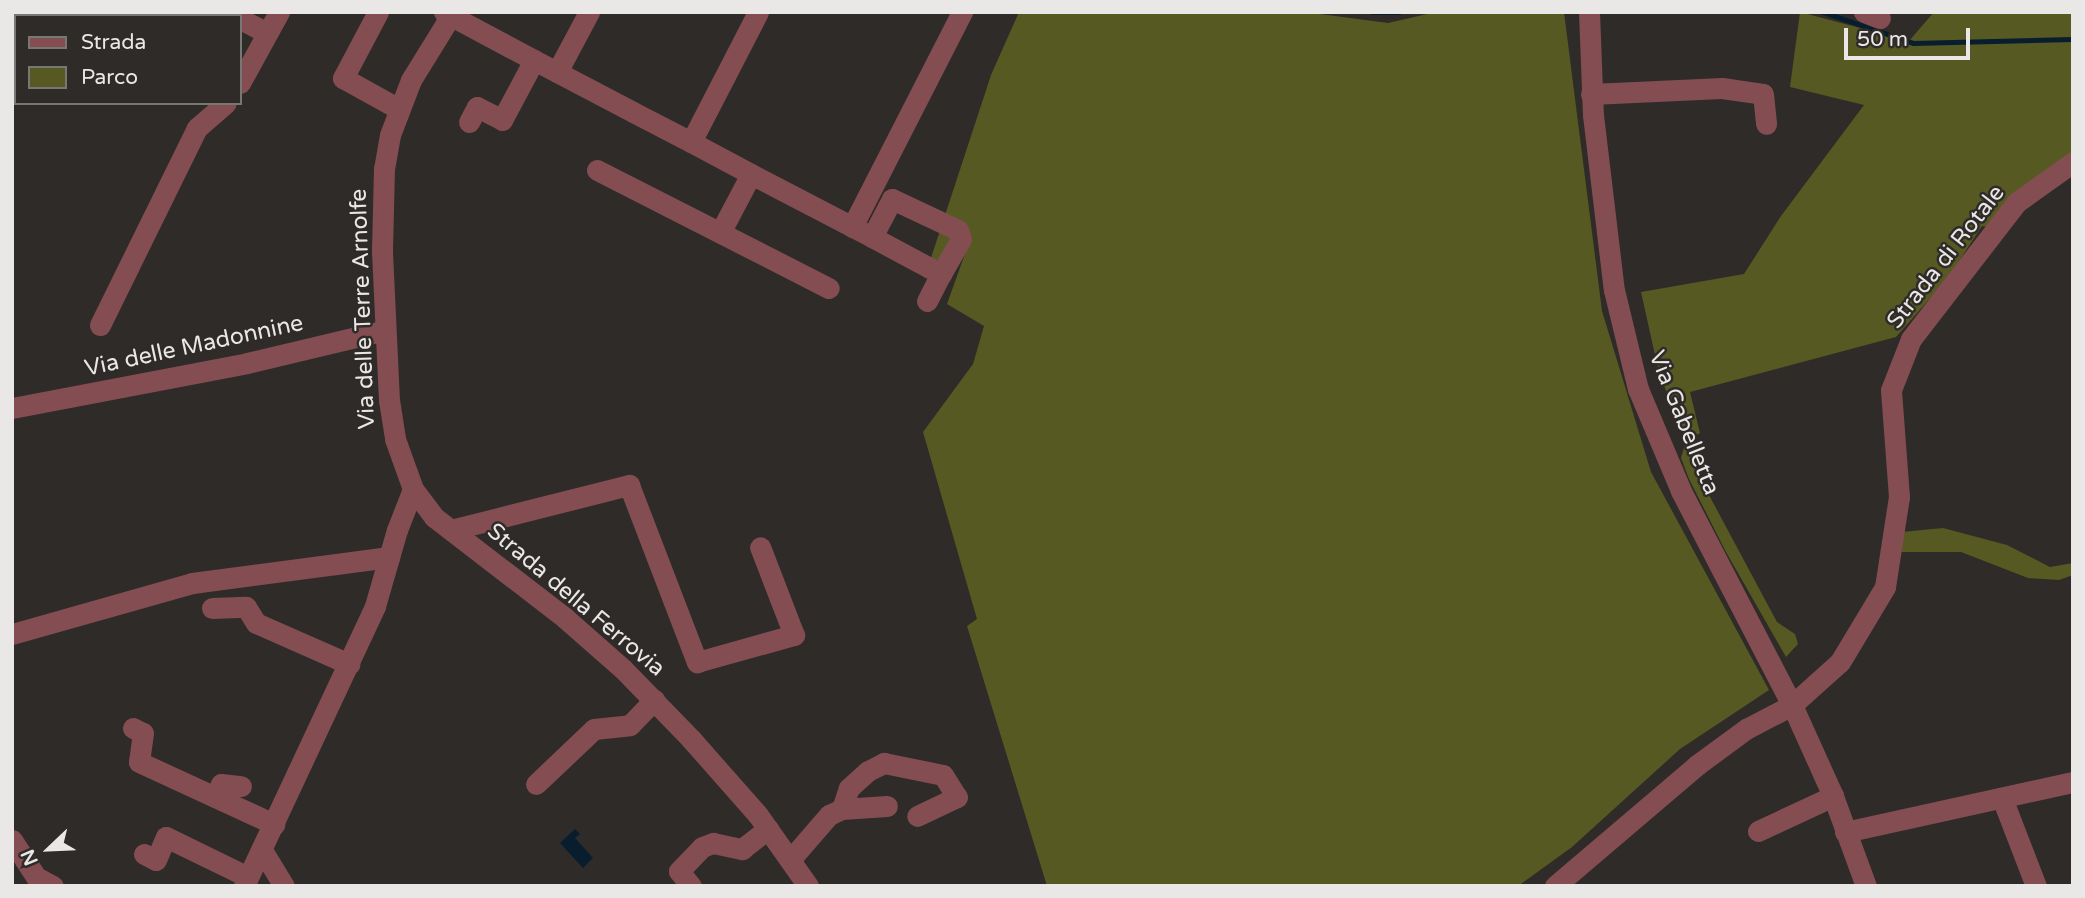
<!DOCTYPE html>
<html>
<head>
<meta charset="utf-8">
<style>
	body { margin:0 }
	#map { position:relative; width:2085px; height:898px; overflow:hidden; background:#2e2b28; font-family:"Varela Round",sans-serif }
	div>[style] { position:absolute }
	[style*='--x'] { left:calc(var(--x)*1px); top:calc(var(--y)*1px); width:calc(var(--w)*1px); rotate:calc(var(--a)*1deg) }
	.green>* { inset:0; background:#575922 }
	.water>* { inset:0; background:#081e2e }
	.stream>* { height:5px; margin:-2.5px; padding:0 2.5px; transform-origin:2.5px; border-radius:2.5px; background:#081e2e }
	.minor>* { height:21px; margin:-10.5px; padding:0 10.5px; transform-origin:10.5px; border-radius:10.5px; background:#834d52 }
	span { translate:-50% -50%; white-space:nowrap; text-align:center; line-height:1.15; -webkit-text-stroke:5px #2e2b28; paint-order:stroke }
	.street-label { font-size:23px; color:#eae8e7 }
	.frame { position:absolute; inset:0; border:14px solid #eae8e7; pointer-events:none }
	.legend { position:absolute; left:14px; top:14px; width:228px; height:91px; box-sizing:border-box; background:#2e2b28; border:2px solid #797774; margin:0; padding:9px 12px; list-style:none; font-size:21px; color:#eae8e7 }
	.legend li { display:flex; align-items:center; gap:14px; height:35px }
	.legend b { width:35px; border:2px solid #797774 }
	.north { position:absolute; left:14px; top:814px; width:70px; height:70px; -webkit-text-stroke:5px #2e2b28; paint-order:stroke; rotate:247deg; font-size:19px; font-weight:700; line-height:28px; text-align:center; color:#eae8e7 }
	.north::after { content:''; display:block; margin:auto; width:24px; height:32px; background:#eae8e7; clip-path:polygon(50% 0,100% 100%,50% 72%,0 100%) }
	.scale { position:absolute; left:1844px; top:28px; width:126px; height:32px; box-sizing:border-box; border:4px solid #eae8e7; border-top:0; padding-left:9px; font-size:21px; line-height:24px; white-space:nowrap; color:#eae8e7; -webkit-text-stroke:5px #2e2b28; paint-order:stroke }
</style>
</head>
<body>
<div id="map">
	<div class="green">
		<div style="clip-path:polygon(1019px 12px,1305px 12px,1388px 23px,1436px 12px,1564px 12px,1602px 311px,1651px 472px,1769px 690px,1680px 749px,1572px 847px,1518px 886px,1047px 886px,967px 626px,977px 619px,923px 432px,973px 364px,984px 326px,947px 304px,971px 237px,928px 267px,991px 75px)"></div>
		<div style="clip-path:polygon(1800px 12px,1909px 41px,1934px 12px,2073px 12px,2073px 154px,1987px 227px,1982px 226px,1948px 278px,1896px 337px,1690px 392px,1700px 433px,1686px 441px,1702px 482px,1777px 622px,1795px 634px,1798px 644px,1786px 657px,1726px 552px,1689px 479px,1681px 458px,1686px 441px,1659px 373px,1641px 292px,1744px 274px,1781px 216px,1864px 105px,1790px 87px)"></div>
		<div style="clip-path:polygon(1943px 528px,2007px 545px,2050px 567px,2073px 563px,2073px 575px,2059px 580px,2028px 578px,1961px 552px,1902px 552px,1902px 532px)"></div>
	</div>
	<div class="water">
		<div style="clip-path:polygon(575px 829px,580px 834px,575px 838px,593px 858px,583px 868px,560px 843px)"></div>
	</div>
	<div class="stream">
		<div style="--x:1372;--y:12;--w:27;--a:0"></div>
		<div style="--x:1823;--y:12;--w:95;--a:19"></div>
		<div style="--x:1913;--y:43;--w:160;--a:-1.4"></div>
	</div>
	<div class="minor">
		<div style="--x:378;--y:12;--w:75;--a:117.9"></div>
		<div style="--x:343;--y:78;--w:64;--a:29"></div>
		<div style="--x:444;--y:12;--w:102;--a:28.1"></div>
		<div style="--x:534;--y:60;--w:112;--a:27.7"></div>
		<div style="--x:633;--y:112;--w:65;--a:27.3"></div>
		<div style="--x:691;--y:142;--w:68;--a:28.1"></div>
		<div style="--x:751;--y:174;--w:136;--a:27.5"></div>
		<div style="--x:872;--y:237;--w:64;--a:28.2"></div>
		<div style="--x:928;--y:267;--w:15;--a:28"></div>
		<div style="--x:941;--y:274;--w:40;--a:-60.3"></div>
		<div style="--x:961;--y:239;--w:9;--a:-108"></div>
		<div style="--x:958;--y:230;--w:73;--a:-154.8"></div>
		<div style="--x:892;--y:199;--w:43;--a:117.8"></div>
		<div style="--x:453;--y:12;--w:80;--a:121.7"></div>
		<div style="--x:411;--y:80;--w:59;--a:110.9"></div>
		<div style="--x:390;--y:135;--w:34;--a:100"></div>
		<div style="--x:384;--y:168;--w:84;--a:91.4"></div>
		<div style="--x:382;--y:252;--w:148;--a:87.3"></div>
		<div style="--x:389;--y:400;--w:39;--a:81"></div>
		<div style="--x:395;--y:439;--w:53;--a:70.2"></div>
		<div style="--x:413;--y:489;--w:35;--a:53"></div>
		<div style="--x:434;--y:517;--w:165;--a:37.6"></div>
		<div style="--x:565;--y:618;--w:77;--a:41.3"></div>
		<div style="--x:623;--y:669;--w:98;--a:45.8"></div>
		<div style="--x:691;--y:739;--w:101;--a:48.6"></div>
		<div style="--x:758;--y:815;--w:87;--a:54.8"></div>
		<div style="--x:1589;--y:12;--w:103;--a:87.8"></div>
		<div style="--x:1593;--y:115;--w:176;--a:83.2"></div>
		<div style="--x:1614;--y:290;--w:102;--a:76.4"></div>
		<div style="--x:1638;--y:389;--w:111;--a:67.1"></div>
		<div style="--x:1681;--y:491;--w:241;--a:62.6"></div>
		<div style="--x:1792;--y:705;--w:100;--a:65.7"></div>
		<div style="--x:1833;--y:796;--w:96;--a:69.9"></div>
		<div style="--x:1864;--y:12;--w:17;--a:21"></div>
		<div style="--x:45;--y:16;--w:4;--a:-63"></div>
		<div style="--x:240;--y:19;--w:30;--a:27"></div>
		<div style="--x:557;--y:72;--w:68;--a:-61.9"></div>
		<div style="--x:12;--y:77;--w:8;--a:-60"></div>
		<div style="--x:240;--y:83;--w:81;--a:-61.2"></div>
		<div style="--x:1591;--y:94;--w:131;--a:-2.6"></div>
		<div style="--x:1722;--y:88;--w:41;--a:8.3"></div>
		<div style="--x:1763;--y:94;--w:30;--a:84"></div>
		<div style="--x:469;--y:122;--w:17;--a:-62"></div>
		<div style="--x:477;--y:107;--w:28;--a:27"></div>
		<div style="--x:502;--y:120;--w:68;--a:-61.9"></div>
		<div style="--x:691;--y:142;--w:146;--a:-62.7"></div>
		<div style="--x:597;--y:170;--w:260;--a:27"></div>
		<div style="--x:852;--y:227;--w:242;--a:-62.9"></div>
		<div style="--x:721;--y:231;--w:64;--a:-62.2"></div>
		<div style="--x:927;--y:301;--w:30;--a:-63"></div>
		<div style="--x:100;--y:325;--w:220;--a:-63.8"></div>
		<div style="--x:197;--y:128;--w:38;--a:-41"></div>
		<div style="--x:12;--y:408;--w:239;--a:-10.8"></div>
		<div style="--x:247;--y:363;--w:142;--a:-13.4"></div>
		<div style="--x:451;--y:530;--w:184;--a:-14.2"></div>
		<div style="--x:629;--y:485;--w:190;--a:69"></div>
		<div style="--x:697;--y:662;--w:101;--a:-15.6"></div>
		<div style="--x:794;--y:635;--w:94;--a:-111.1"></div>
		<div style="--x:212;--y:608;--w:34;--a:-2"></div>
		<div style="--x:246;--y:607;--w:19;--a:58"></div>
		<div style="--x:256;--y:623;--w:102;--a:23.8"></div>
		<div style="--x:12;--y:634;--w:187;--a:-15.8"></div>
		<div style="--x:192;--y:583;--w:199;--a:-7.5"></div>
		<div style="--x:133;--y:728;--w:11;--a:27"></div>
		<div style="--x:143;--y:733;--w:29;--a:98"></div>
		<div style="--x:139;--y:762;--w:149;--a:24.7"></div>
		<div style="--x:536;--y:784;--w:80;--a:-43.5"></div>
		<div style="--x:594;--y:729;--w:36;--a:-6"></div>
		<div style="--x:630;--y:725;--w:35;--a:-46"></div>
		<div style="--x:215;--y:797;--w:14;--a:-65"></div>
		<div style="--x:221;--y:784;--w:20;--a:6"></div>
		<div style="--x:2002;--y:798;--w:94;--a:68.9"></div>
		<div style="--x:842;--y:809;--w:45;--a:-3.8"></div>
		<div style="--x:1758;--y:831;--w:83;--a:-25"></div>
		<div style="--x:1845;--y:832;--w:233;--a:-12.4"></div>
		<div style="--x:12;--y:840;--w:44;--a:57"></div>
		<div style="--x:36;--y:877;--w:19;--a:28"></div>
		<div style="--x:262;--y:850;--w:42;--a:58.6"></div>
		<div style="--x:144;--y:854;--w:13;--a:27"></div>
		<div style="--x:156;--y:860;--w:25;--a:-67"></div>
		<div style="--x:166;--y:837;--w:91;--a:26"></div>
		<div style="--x:790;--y:860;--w:60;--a:-49.1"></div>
		<div style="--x:829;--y:815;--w:14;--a:-25"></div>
		<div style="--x:842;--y:809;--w:22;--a:-72"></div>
		<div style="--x:849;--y:788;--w:25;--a:-42"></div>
		<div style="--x:868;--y:771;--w:18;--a:-27"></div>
		<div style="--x:884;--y:763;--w:60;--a:11.5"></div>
		<div style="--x:943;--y:775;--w:26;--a:58"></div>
		<div style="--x:957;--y:797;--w:44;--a:154.6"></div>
		<div style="--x:244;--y:886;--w:309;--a:-64.9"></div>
		<div style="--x:375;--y:606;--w:79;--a:-73.9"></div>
		<div style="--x:397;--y:530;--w:44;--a:-68.7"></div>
		<div style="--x:691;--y:886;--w:19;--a:-129"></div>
		<div style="--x:679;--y:871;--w:33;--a:-46"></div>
		<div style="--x:702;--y:847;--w:12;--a:-20"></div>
		<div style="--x:713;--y:843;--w:30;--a:12"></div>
		<div style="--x:742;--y:849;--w:33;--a:-38"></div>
		<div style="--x:1555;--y:886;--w:187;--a:-40.4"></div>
		<div style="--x:1697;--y:765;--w:61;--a:-36.3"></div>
		<div style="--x:1746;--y:729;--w:52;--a:-27.6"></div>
		<div style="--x:1792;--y:705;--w:64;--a:-41.9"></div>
		<div style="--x:1840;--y:662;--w:87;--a:-59"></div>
		<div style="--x:1885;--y:587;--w:91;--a:-81.2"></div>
		<div style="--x:1899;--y:497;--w:107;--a:-94.3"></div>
		<div style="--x:1891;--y:390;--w:55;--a:-68.6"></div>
		<div style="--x:1911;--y:339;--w:173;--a:-52.3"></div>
		<div style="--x:2017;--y:202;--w:69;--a:-35.5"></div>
	</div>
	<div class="street-label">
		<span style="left:1946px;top:257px;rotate:-52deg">Strada di Rotale</span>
		<span style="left:363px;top:309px;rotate:-92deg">Via delle Terre Arnolfe</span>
		<span style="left:194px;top:346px;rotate:-12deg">Via delle Madonnine</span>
		<span style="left:1684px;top:423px;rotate:68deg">Via Gabelletta</span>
		<span style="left:576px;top:600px;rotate:40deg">Strada della Ferrovia</span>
	</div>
	<div class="frame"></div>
	<ul class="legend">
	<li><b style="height:9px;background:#834d52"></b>Strada</li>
	<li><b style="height:19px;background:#575922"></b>Parco</li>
	</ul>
	<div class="north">N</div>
	<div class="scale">50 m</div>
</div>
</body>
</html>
